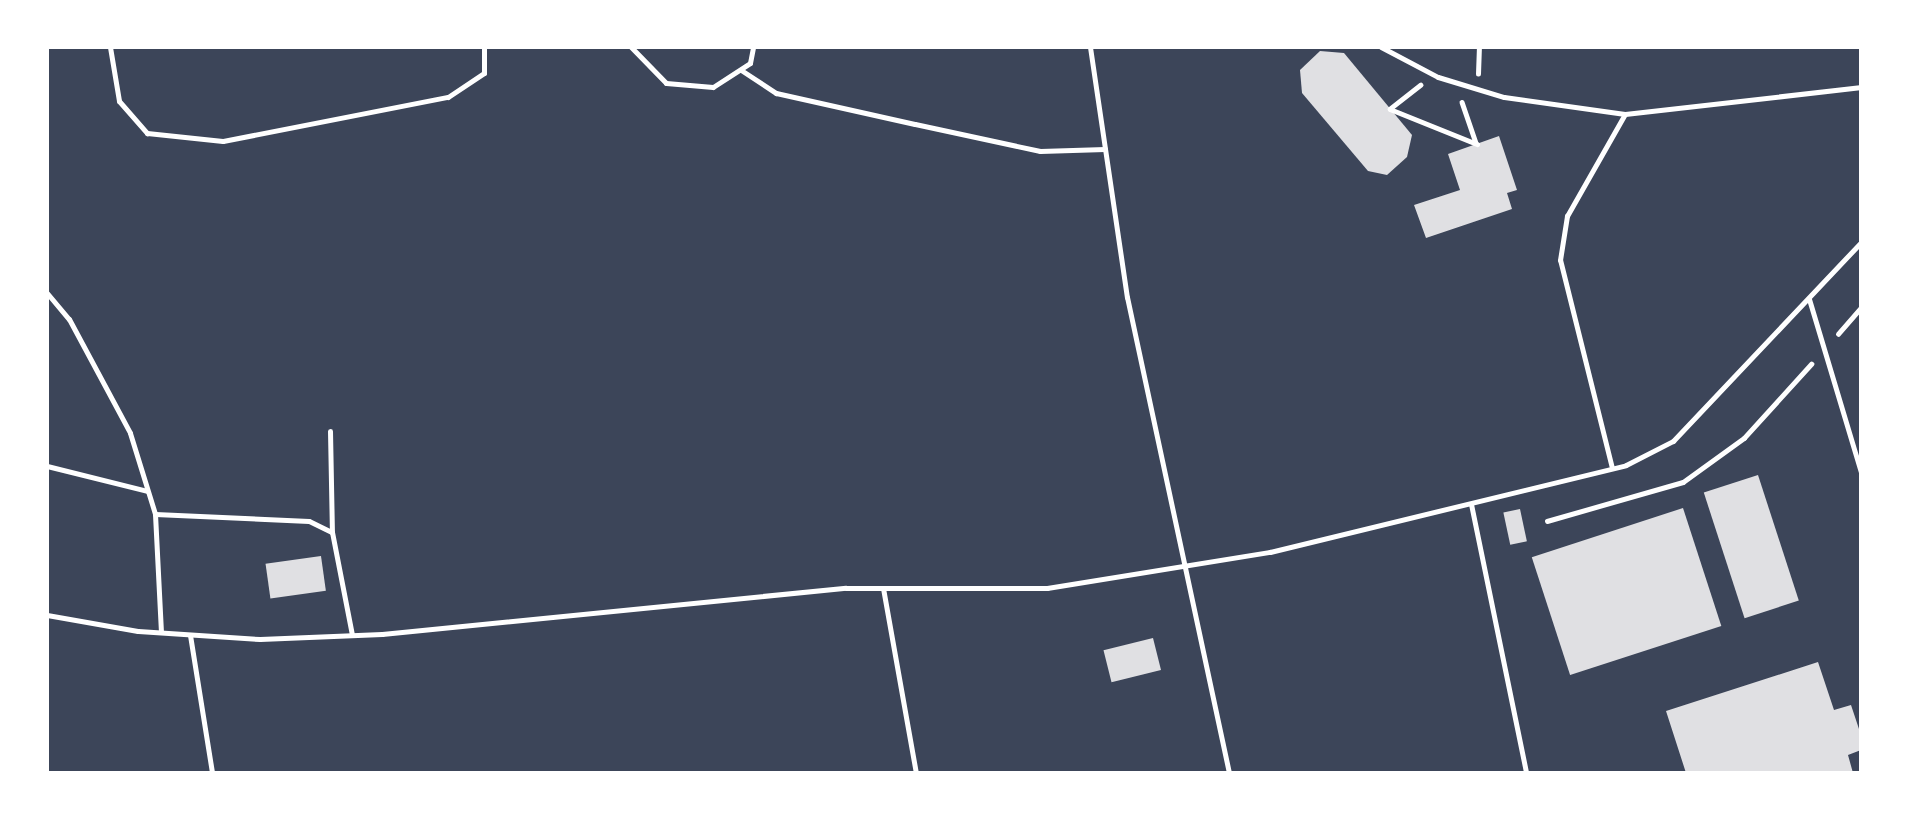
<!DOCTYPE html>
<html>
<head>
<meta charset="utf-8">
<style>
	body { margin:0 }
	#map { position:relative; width:1908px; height:820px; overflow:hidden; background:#2d3142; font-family:"Golos Text",sans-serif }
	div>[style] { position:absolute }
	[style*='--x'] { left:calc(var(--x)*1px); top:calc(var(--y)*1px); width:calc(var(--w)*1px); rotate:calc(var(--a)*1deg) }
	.green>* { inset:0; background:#3c4559; transform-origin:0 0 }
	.building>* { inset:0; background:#e0e0e3; transform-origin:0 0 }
	.path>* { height:4.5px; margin:-2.25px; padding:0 2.25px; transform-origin:2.25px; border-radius:2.25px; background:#fff }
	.service>* { height:5px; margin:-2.5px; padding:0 2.5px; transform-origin:2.5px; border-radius:2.5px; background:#fff }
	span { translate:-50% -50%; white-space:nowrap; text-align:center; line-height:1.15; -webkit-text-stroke:5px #fff; paint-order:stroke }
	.frame { position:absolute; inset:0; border:49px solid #fff; pointer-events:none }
</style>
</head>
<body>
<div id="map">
	<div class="green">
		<div style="left:47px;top:47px;width:1814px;height:726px"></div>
	</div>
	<div class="building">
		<div style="clip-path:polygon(1320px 51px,1344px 53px,1412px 135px,1407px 157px,1387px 175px,1368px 171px,1302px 93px,1300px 70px)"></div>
		<div style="clip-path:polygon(1499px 136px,1517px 190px,1507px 193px,1512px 209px,1426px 238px,1414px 205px,1460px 190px,1448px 154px)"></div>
		<div style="left:1758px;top:475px;width:132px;height:57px;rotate:72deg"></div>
		<div style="left:1683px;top:508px;width:124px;height:159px;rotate:72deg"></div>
		<div style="left:1520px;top:509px;width:33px;height:17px;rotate:78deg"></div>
		<div style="left:321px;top:556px;width:35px;height:56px;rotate:82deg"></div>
		<div style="left:1153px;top:638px;width:33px;height:51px;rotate:76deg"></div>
		<div style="clip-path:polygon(1818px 662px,1834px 710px,1851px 705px,1861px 735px,1861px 750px,1848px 755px,1853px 773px,1686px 773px,1666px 711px)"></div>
	</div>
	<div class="path">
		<div style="--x:1478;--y:74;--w:27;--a:-88"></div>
		<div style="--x:1421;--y:85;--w:39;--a:142"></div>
		<div style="--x:1390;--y:109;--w:94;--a:21.9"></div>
		<div style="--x:1462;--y:102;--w:43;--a:71.1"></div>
		<div style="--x:1838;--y:334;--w:35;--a:-49"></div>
		<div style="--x:1547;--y:521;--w:141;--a:-16"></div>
		<div style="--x:1683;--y:482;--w:75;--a:-35.8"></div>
		<div style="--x:1744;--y:438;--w:100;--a:-47.8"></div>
	</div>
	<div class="service">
		<div style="--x:110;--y:47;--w:55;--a:80.5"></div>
		<div style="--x:119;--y:101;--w:43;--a:48.8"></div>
		<div style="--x:147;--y:133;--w:76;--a:6"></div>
		<div style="--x:223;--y:141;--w:229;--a:-11.1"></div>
		<div style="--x:448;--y:97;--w:43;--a:-33.7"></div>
		<div style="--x:484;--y:73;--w:26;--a:-90"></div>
		<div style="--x:631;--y:47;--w:50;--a:45.8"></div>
		<div style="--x:666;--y:83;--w:47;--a:4.9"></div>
		<div style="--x:713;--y:87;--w:44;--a:-33"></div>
		<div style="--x:750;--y:63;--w:16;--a:-79"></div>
		<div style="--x:1090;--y:47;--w:253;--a:81.6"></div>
		<div style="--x:1127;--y:297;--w:487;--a:77.9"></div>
		<div style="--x:1381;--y:47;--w:64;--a:27.8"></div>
		<div style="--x:1438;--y:77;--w:69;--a:16.9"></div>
		<div style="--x:1504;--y:97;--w:122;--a:8"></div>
		<div style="--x:1625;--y:114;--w:238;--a:-6.5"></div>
		<div style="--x:741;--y:70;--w:42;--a:33.3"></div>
		<div style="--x:776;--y:93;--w:142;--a:12.6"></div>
		<div style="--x:915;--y:124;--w:128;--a:12.2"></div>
		<div style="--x:1040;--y:151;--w:65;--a:-1.8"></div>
		<div style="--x:47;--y:293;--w:34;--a:50"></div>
		<div style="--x:69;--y:319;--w:129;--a:61.8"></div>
		<div style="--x:130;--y:433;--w:85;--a:72.8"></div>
		<div style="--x:155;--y:514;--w:118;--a:87.1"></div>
		<div style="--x:1809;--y:299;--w:181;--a:73.3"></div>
		<div style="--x:330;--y:431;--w:101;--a:88.9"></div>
		<div style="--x:47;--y:466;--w:103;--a:14"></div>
		<div style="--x:1612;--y:468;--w:214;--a:-104"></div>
		<div style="--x:1560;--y:260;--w:45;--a:-81"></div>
		<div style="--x:1567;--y:216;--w:117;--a:-60.4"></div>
		<div style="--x:1471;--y:504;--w:275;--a:78.4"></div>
		<div style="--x:155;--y:514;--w:154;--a:2.6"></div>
		<div style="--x:309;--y:521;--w:25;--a:26"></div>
		<div style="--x:332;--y:532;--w:105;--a:79"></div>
		<div style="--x:883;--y:588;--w:188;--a:79.9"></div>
		<div style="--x:47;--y:615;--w:92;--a:10"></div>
		<div style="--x:138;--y:631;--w:122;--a:3.8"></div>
		<div style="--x:260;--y:639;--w:122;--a:-2.3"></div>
		<div style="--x:382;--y:634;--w:466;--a:-5.7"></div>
		<div style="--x:846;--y:588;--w:201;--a:0"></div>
		<div style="--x:1047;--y:588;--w:226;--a:-9.2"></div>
		<div style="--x:1270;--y:552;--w:366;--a:-13.7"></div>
		<div style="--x:1626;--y:465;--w:53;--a:-27.1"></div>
		<div style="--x:1673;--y:441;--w:274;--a:-46.6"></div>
		<div style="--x:190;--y:635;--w:140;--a:80.9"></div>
	</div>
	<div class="frame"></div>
</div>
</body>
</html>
